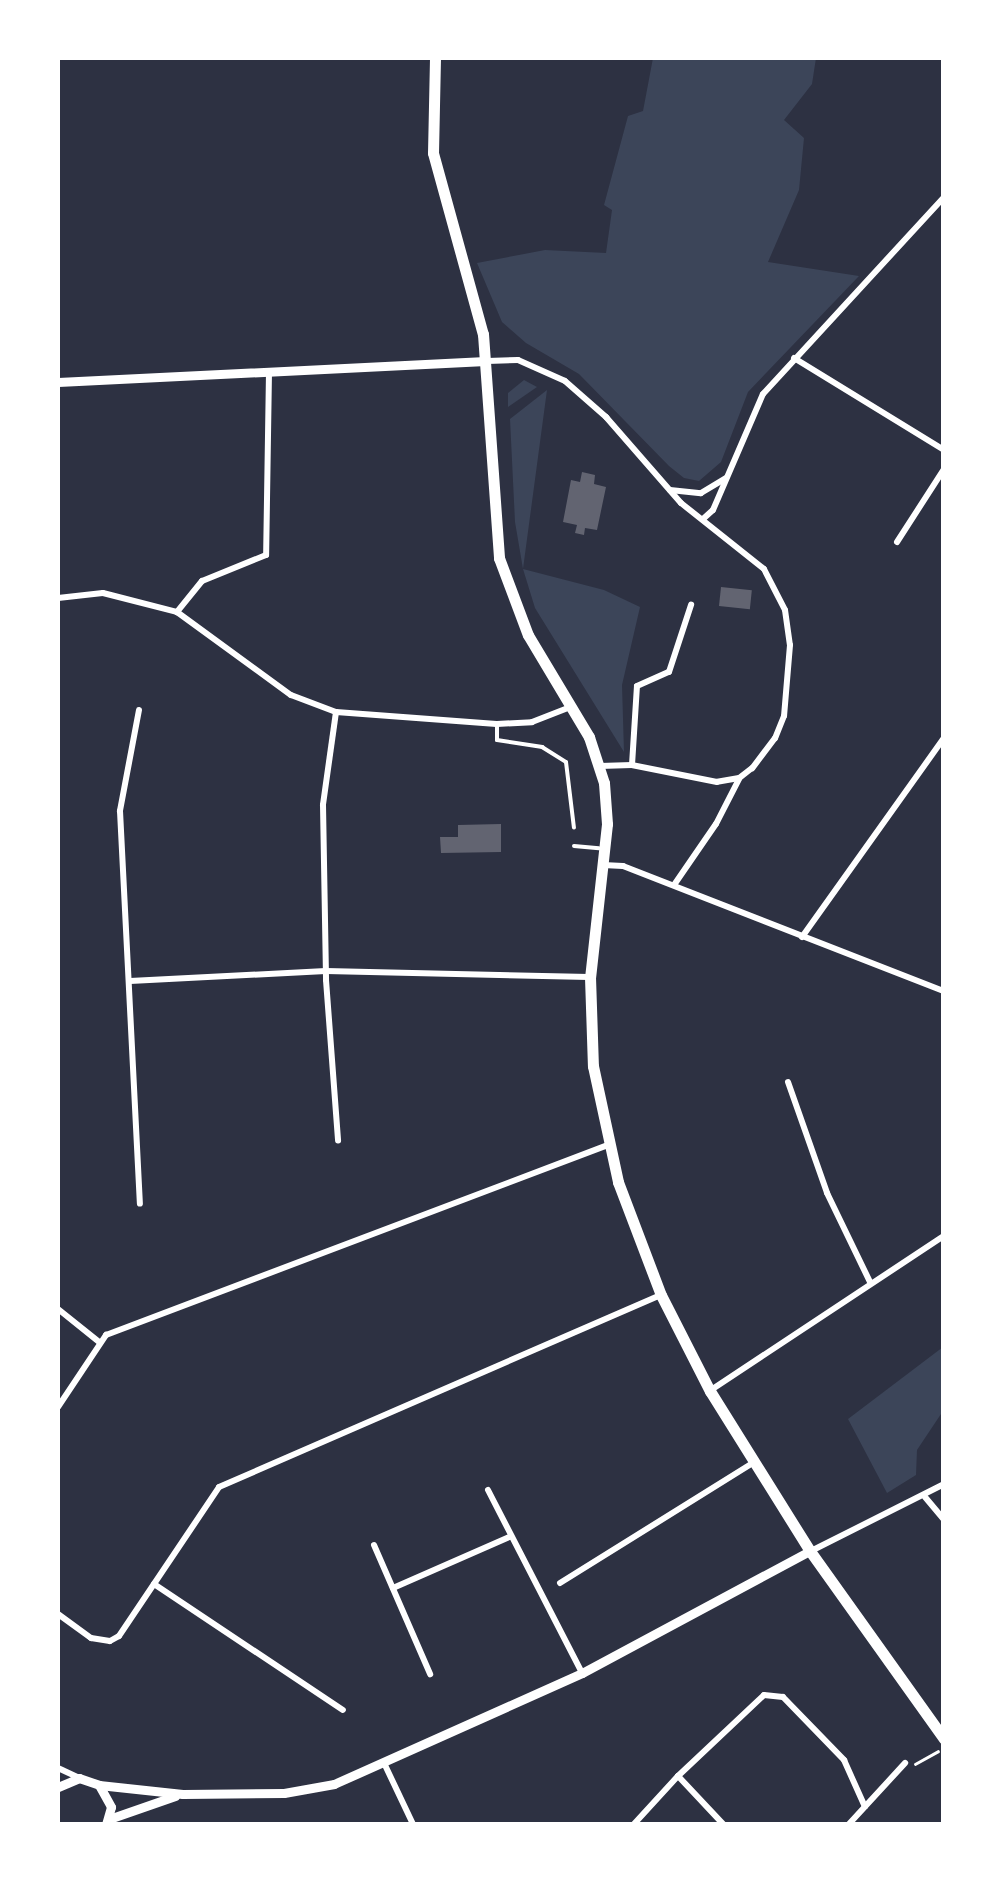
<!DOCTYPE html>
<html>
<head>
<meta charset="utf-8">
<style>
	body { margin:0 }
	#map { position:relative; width:1001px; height:1882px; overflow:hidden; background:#2d3142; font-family:Roboto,sans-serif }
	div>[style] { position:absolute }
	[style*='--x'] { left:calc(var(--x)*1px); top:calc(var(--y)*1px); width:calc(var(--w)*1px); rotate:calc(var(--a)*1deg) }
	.green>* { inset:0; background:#3c4559 }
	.building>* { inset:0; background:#626471; transform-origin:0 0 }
	.path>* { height:2.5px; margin:-1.25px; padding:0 1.25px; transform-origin:1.25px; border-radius:1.25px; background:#fff }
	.service>* { height:4px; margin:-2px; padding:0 2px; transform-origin:2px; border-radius:2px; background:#fff }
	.minor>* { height:6px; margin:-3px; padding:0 3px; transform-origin:3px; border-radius:3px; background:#fff }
	.tertiary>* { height:9px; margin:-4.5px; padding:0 4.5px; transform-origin:4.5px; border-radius:4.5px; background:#fff }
	.primary>* { height:11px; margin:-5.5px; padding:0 5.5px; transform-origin:5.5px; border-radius:5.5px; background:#fff }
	span { translate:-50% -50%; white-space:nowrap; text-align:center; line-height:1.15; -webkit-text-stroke:8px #fff; paint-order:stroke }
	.frame { position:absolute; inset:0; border:60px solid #fff; pointer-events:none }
</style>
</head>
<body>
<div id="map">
	<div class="green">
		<div style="clip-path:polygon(653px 58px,816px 58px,812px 84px,784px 120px,804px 138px,799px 190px,768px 262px,859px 276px,748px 392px,721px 462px,699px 481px,684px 478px,669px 466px,579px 374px,526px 343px,502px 322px,477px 263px,545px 250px,606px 253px,612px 210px,604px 205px,628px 116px,643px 111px)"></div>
		<div style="clip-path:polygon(524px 380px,537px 387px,508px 407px,508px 393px)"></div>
		<div style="clip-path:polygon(547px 390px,523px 569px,604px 590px,640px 607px,622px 685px,624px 752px,535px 608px,523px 569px,515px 522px,510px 419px)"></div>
		<div style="clip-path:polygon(943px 1347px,943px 1411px,917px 1450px,916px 1475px,887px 1493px,848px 1419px)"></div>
	</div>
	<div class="building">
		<div style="clip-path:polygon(582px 472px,595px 475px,594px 484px,606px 487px,597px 530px,585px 528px,584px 535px,575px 533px,577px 525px,563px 522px,571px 480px,580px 482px)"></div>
		<div style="left:721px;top:587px;width:31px;height:19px;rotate:6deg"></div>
		<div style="clip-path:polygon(501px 824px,501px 852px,441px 853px,440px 837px,458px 837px,458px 825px)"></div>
	</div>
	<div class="path">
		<div style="--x:915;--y:1764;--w:26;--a:-29"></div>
	</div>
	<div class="service">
		<div style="--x:497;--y:724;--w:16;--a:90"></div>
		<div style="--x:497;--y:740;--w:46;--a:8.8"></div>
		<div style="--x:542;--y:747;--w:28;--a:32"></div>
		<div style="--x:566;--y:762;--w:66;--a:83.1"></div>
		<div style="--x:574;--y:846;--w:25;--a:5"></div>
	</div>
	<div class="minor">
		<div style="--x:794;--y:358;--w:176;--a:31.5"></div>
		<div style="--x:487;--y:361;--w:31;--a:-2"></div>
		<div style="--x:518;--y:360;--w:51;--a:24.1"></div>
		<div style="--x:565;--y:381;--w:55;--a:41.3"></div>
		<div style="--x:606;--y:417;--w:114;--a:48.9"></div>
		<div style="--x:681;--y:503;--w:106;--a:38.5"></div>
		<div style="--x:764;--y:569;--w:46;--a:62.9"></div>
		<div style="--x:785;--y:610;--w:35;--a:82"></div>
		<div style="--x:790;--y:645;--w:71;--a:94.8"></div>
		<div style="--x:784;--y:716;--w:24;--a:112"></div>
		<div style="--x:775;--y:738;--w:38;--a:127"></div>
		<div style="--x:752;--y:768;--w:16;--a:142"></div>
		<div style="--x:739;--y:778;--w:22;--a:170"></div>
		<div style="--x:717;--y:782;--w:87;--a:-168.7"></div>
		<div style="--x:632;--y:765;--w:32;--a:178"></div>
		<div style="--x:269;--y:372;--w:183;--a:90.9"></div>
		<div style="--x:266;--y:555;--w:69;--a:157.9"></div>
		<div style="--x:202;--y:581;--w:40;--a:129"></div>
		<div style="--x:177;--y:612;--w:141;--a:36.1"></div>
		<div style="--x:291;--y:695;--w:48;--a:20.7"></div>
		<div style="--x:336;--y:712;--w:161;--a:4.3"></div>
		<div style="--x:497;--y:724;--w:35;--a:-3"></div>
		<div style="--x:532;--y:722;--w:44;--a:-21.3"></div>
		<div style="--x:670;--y:490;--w:31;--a:6"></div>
		<div style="--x:701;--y:493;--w:29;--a:-31"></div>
		<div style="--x:703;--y:519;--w:13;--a:-42"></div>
		<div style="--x:713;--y:510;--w:126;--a:-66.7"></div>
		<div style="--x:763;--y:394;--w:268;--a:-47.4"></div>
		<div style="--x:897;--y:542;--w:87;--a:-57.2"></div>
		<div style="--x:58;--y:598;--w:45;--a:-6.3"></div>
		<div style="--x:103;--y:593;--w:76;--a:14.4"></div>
		<div style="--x:139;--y:710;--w:103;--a:100.7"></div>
		<div style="--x:120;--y:811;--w:393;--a:87.1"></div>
		<div style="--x:336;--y:712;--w:94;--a:98"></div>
		<div style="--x:323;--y:805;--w:175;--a:89"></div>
		<div style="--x:326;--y:980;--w:161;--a:85.7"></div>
		<div style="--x:632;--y:765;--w:79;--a:-86.4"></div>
		<div style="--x:637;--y:686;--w:35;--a:-24"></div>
		<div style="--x:669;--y:672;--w:71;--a:-71.8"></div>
		<div style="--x:603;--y:865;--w:20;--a:3"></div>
		<div style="--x:623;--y:866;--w:344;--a:21.3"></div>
		<div style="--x:674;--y:885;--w:74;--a:-55.5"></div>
		<div style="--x:716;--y:824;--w:51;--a:-62.9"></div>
		<div style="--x:802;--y:937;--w:244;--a:-54.5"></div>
		<div style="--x:130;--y:981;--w:196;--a:-2.9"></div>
		<div style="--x:326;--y:971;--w:263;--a:1.3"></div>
		<div style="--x:788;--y:1082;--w:118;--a:70.6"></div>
		<div style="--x:827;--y:1193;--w:99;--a:64.2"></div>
		<div style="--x:58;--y:1309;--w:53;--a:38.8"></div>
		<div style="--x:711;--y:1390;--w:279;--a:-33.5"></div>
		<div style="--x:58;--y:1407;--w:87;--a:-56.3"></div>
		<div style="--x:106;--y:1335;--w:537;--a:-20.73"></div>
		<div style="--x:488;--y:1490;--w:206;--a:62.8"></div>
		<div style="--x:925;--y:1497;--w:30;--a:50"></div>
		<div style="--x:374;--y:1545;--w:141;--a:66.5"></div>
		<div style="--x:811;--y:1551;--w:149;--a:-26.7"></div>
		<div style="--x:560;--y:1583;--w:227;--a:-31.9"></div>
		<div style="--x:154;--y:1584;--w:227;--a:33.7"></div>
		<div style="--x:393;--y:1588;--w:127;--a:-23.7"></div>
		<div style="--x:58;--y:1614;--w:41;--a:36"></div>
		<div style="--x:91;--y:1638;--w:19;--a:9"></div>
		<div style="--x:110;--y:1641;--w:10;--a:-29"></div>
		<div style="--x:119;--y:1636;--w:179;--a:-56.1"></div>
		<div style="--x:219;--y:1487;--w:481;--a:-23.5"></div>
		<div style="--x:384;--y:1763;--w:68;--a:64.6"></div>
		<div style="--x:58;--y:1768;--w:23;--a:25"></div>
		<div style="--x:678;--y:1776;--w:118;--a:-43.3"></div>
		<div style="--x:764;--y:1695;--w:19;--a:6"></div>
		<div style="--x:783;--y:1697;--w:88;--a:45.9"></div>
		<div style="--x:844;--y:1760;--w:51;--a:65.9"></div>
		<div style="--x:634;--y:1824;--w:65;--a:-47.5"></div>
		<div style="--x:678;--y:1776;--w:66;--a:46.8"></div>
		<div style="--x:849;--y:1824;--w:83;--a:-47.4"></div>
	</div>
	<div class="tertiary">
		<div style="--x:58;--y:382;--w:428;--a:-2.8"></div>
		<div style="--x:99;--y:1785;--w:84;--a:6.1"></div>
		<div style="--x:183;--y:1794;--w:101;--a:-0.6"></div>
		<div style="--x:284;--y:1793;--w:51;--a:-10.2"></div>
		<div style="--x:334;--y:1784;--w:272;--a:-24.1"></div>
		<div style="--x:582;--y:1673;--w:259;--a:-28.2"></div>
		<div style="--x:58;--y:1787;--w:23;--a:-23"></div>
		<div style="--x:79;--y:1778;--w:21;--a:19"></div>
		<div style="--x:99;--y:1785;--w:25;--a:61"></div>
		<div style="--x:111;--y:1807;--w:18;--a:106"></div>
		<div style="--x:109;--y:1819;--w:70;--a:-19.2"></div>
	</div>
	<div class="primary">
		<div style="--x:435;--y:58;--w:95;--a:91.2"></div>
		<div style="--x:433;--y:153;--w:188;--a:74.6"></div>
		<div style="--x:483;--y:334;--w:225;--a:85.9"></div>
		<div style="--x:499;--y:558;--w:82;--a:69.4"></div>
		<div style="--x:528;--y:635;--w:119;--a:59.1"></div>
		<div style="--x:589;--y:737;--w:48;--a:71.9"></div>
		<div style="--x:604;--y:783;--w:41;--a:85.8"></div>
		<div style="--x:607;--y:824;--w:154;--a:96.3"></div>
		<div style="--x:590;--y:977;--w:89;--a:88.1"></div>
		<div style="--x:593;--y:1066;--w:119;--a:77.8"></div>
		<div style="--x:618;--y:1182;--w:121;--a:69.2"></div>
		<div style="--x:661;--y:1295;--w:108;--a:63"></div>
		<div style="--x:710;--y:1391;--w:189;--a:58"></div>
		<div style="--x:810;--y:1551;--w:231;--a:54.5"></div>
	</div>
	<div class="frame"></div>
</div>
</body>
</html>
